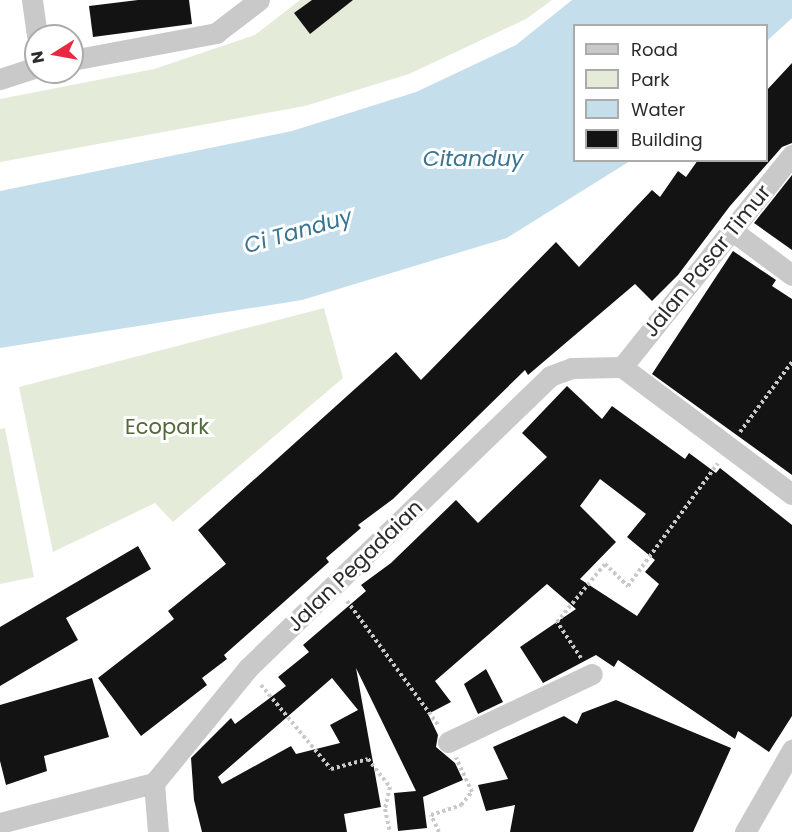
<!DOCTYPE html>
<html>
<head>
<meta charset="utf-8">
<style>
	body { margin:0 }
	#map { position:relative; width:792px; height:832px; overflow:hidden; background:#fff; font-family:Poppins,sans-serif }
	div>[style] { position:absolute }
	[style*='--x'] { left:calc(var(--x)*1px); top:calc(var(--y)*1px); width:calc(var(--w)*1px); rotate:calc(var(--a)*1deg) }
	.green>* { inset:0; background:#e4ebd9 }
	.water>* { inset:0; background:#c4dfeb }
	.building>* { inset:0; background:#131313 }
	.path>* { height:4px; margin-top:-2px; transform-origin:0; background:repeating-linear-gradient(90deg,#c9c9c9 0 3px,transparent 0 6px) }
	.minor>* { height:21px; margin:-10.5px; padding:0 10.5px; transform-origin:10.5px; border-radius:10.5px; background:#c9c9c9 }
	span { translate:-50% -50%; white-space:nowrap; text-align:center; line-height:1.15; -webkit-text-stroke:6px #fff; paint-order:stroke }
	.street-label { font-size:21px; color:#2c2c2c }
	.park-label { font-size:21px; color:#526939 }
	.water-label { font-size:22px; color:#397490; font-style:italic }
	.legend { position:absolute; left:573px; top:24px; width:195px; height:138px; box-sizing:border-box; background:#fff; border:2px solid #ababab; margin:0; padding:8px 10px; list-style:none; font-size:18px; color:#2c2c2c }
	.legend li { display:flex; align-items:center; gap:12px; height:30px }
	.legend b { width:30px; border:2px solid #ababab }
	.north { position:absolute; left:24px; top:24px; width:60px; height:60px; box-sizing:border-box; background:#fff; border:2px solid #ababab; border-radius:50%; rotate:259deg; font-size:16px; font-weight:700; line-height:24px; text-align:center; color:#2c2c2c }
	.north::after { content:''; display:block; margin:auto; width:21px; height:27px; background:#e92943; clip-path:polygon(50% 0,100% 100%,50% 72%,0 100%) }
</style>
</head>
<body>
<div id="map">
	<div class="green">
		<div style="clip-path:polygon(300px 0,552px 0,526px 19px,409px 74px,305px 106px,0 162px,0 99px,154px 69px,255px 35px)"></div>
		<div style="clip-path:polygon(324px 308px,343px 378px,173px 522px,155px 503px,53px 552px,19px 387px)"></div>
		<div style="clip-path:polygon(5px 428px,34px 577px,0 584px,0 429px)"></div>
	</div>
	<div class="water">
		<div style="clip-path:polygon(572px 0,792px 0,792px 18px,767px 41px,766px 26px,574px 26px,574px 160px,630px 161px,507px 238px,302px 300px,0 348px,0 191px,292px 131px,416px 92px,516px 45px)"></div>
	</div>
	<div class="building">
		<div style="clip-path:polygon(138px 0,189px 0,192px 24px,93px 37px,89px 6px)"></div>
		<div style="clip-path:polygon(312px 0,353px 0,310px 34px,294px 13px)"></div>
		<div style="clip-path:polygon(792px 63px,792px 143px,782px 147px,730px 206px,678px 275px,652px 301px,635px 284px,528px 375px,525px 370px,393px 499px,358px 525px,361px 528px,326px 558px,329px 562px,224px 655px,227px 659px,202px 678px,207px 685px,141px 736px,98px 678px,174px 619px,168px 611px,226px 564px,198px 530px,396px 352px,421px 380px,556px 242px,579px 267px,652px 190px,660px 197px,678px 171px,686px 177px,698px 160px,766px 160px,766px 91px)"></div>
		<div style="clip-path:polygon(792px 175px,792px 250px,754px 223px)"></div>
		<div style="clip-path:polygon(733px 251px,776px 280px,772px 286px,792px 299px,792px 475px,652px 374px)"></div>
		<div style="clip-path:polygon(evenodd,567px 386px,602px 419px,612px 406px,685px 459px,689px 453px,716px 473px,720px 468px,792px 525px,792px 716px,769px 752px,738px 731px,735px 739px,618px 660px,614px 667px,596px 655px,543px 683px,520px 647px,576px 609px,547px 584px,435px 681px,451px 702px,428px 714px,438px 735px,436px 747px,455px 763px,463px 780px,423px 797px,427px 828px,398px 831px,394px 793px,416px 791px,356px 668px,381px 807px,344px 814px,347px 832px,202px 832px,194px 800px,191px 758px,231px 718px,235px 724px,286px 686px,278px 677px,309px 652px,303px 645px,366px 591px,361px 585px,391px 563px,456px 500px,478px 523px,547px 457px,522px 433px,567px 386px,600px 479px,646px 514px,627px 537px,655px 560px,645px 572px,659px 584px,637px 616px,580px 579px,616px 542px,580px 506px,600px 479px,567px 386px,332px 678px,358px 710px,330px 725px,340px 743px,296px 754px,291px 746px,222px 784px,218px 777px,332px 678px)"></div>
		<div style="clip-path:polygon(138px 546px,151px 569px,66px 618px,78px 640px,0 686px,0 627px)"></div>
		<div style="clip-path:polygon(486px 669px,503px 702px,478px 714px,464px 684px)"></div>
		<div style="clip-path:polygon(92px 678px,109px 737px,44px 756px,47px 771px,6px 785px,0 761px,0 705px)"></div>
		<div style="clip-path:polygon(616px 700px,731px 748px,693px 832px,510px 832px,515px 805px,486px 811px,478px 785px,508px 779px,493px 747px,564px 716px,577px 724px,582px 713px)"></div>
	</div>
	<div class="path">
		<div style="--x:740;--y:432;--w:87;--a:-53.4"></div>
		<div style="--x:347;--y:601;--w:154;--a:53.7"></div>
		<div style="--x:581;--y:658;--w:43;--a:-123.7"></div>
		<div style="--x:557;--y:622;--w:75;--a:-50.4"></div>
		<div style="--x:605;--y:564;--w:32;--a:44"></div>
		<div style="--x:628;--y:586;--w:152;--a:-53.8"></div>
		<div style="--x:261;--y:685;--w:109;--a:50.2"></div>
		<div style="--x:331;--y:769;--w:38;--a:-15"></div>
		<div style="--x:368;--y:759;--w:36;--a:52"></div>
		<div style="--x:390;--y:787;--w:23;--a:103"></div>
		<div style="--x:385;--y:809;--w:24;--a:78"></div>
		<div style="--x:439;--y:832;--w:19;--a:-115"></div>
		<div style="--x:431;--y:815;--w:32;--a:-18"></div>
		<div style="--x:461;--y:805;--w:17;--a:-50"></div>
		<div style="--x:472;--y:792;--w:38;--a:-115"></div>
	</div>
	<div class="minor">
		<div style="--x:32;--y:0;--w:36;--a:82"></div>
		<div style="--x:72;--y:60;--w:147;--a:-10.6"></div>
		<div style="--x:216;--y:33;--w:54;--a:-37.5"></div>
		<div style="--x:0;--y:79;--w:38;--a:-18"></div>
		<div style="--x:734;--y:232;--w:72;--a:36.6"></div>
		<div style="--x:622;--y:367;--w:272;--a:-51.3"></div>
		<div style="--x:622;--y:367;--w:212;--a:36.8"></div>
		<div style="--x:448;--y:742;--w:159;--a:-25.3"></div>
		<div style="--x:0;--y:823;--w:159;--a:-14.6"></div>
		<div style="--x:158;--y:832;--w:49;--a:-94.7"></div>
		<div style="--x:154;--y:783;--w:149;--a:-50.7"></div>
		<div style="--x:248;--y:668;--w:420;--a:-44"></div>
		<div style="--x:550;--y:376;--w:23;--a:-20"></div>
		<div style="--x:572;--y:368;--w:50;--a:-1.1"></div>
		<div style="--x:745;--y:832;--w:95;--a:-60.2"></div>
	</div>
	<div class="street-label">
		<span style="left:707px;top:261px;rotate:-51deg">Jalan Pasar Timur</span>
		<span style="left:355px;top:566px;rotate:-44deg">Jalan Pegadaian</span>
	</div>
	<div class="park-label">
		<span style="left:167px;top:427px">Ecopark</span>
	</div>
	<div class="water-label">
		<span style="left:473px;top:159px">Citanduy</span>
		<span style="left:298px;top:231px;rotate:-16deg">Ci Tanduy</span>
	</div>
	<ul class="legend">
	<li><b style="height:8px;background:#c9c9c9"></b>Road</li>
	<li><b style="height:16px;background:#e4ebd9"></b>Park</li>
	<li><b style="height:16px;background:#c4dfeb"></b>Water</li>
	<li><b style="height:16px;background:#131313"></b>Building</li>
	</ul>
	<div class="north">N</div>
</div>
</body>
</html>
